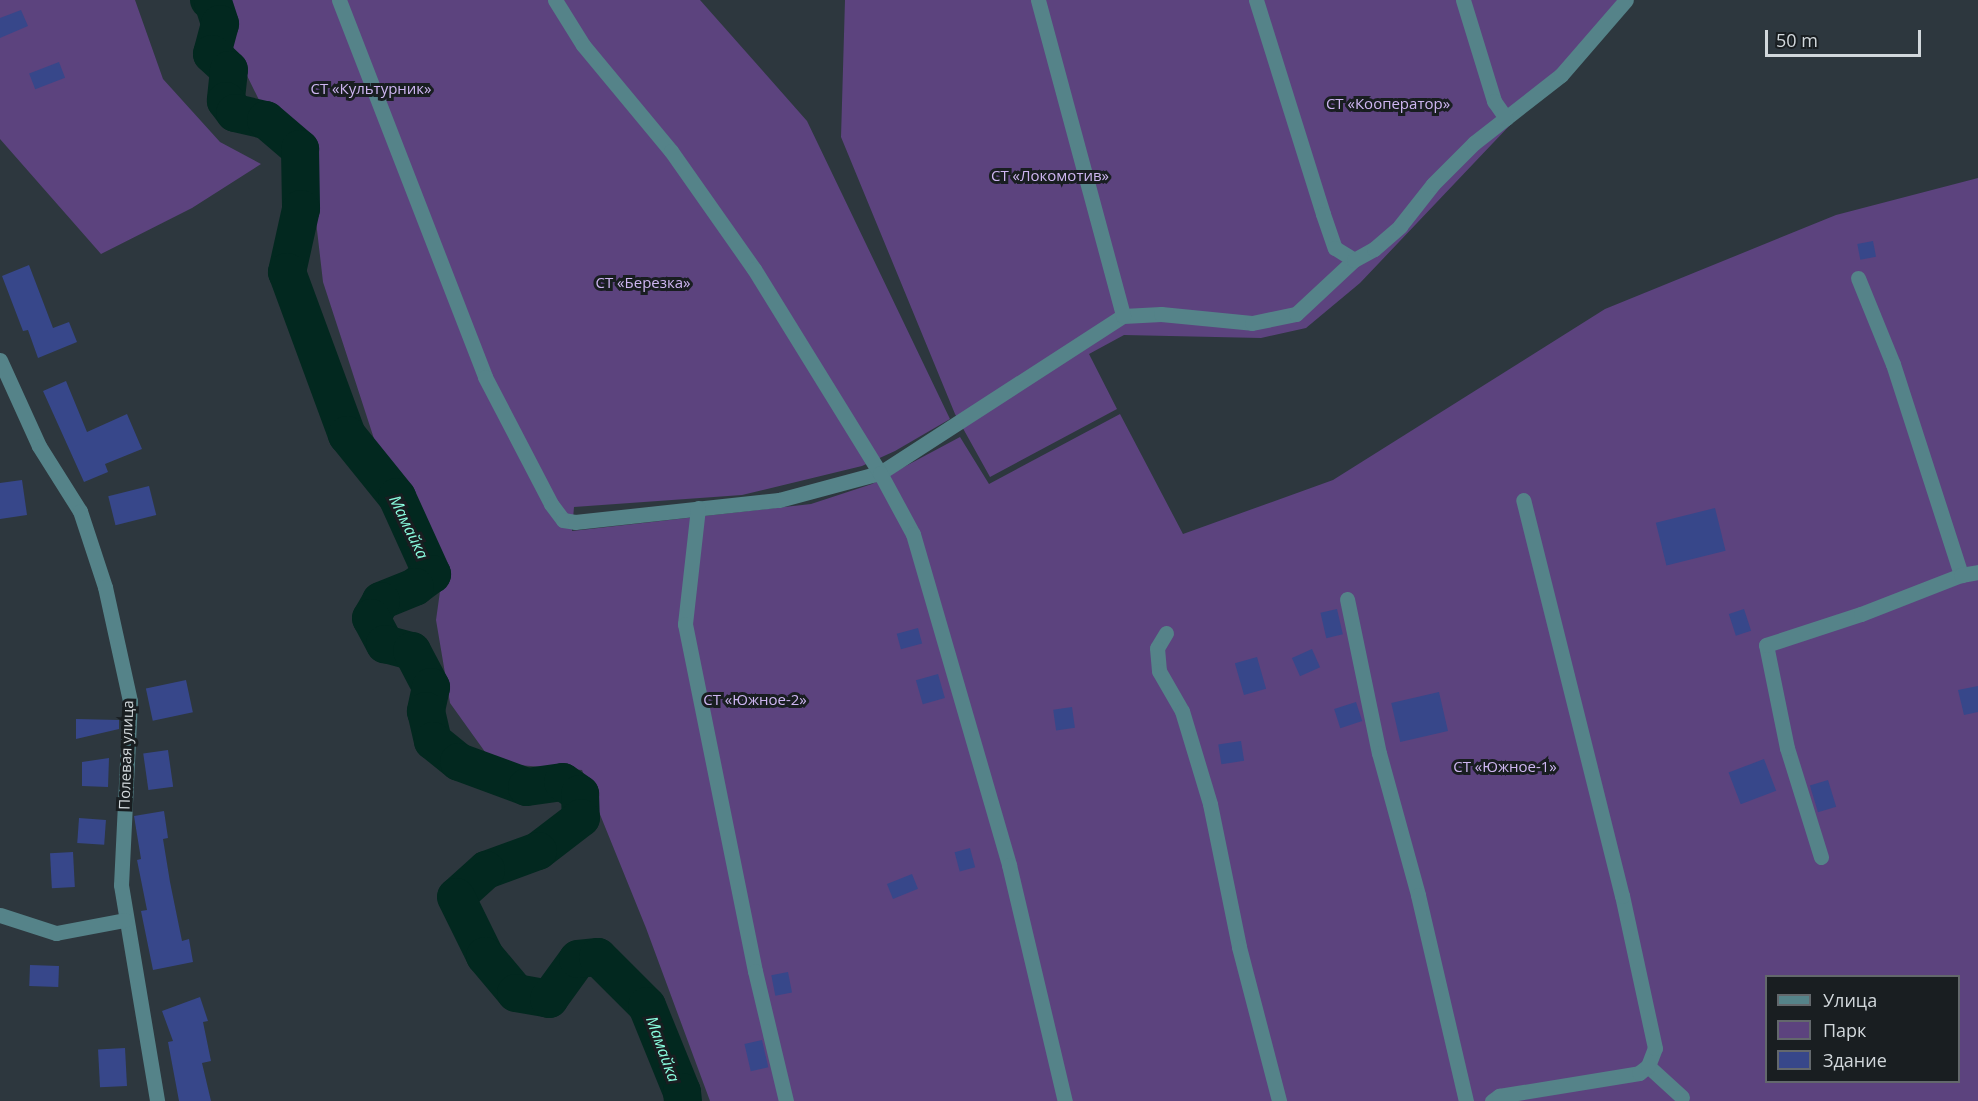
<!DOCTYPE html>
<html>
<head>
<meta charset="utf-8">
<style>
	body { margin:0 }
	#map { position:relative; width:1978px; height:1101px; overflow:hidden; background:#2d373e; font-family:"Open Sans",sans-serif }
	div>[style] { position:absolute }
	[style*='--x'] { left:calc(var(--x)*1px); top:calc(var(--y)*1px); width:calc(var(--w)*1px); rotate:calc(var(--a)*1deg) }
	.green>* { inset:0; background:#5c437e }
	.river>* { height:38px; margin:-19px; padding:0 19px; transform-origin:19px; border-radius:19px; background:#02281f }
	.building>* { inset:0; background:#37478a; transform-origin:0 0 }
	.minor>* { height:15px; margin:-7.5px; padding:0 7.5px; transform-origin:7.5px; border-radius:7.5px; background:#558389 }
	span { translate:-50% -50%; white-space:nowrap; text-align:center; line-height:1.15; -webkit-text-stroke:6px #191e21; paint-order:stroke }
	.park-label { font-size:15px; color:#ceb6f1 }
	.street-label { font-size:15px; color:#d2d8dc }
	.water-label { font-size:16px; color:#8afddf; font-style:italic }
	.legend { position:absolute; left:1765px; top:975px; width:195px; height:108px; box-sizing:border-box; background:#191e21; border:2px solid #63686c; margin:0; padding:8px 10px; list-style:none; font-size:18px; color:#d2d8dc }
	.legend li { display:flex; align-items:center; gap:12px; height:30px }
	.legend b { width:30px; border:2px solid #63686c }
	.scale { position:absolute; left:1765px; top:30px; width:156px; height:27px; box-sizing:border-box; border:3px solid #d2d8dc; border-top:0; padding-left:8px; font-size:18px; line-height:21px; white-space:nowrap; color:#d2d8dc; -webkit-text-stroke:4px #191e21; paint-order:stroke }
</style>
</head>
<body>
<div id="map">
	<div class="green">
		<div style="clip-path:polygon(0 0,135px 0,163px 79px,220px 142px,261px 164px,192px 208px,101px 254px,0 139px)"></div>
		<div style="clip-path:polygon(evenodd,210px 0,700px 0,807px 121px,950px 419px,895px 451px,862px 466px,742px 495px,574px 507px,572px 531px,811px 504px,872px 484px,960px 437px,989px 484px,1120px 414px,1183px 534px,1333px 480px,1605px 309px,1836px 215px,1978px 178px,1978px 1101px,710px 1101px,646px 928px,582px 770px,493px 763px,450px 703px,436px 620px,443px 570px,378px 451px,323px 282px,308px 152px,259px 100px,210px 0,1766px 976px,1958px 976px,1958px 1082px,1766px 1082px,1766px 976px)"></div>
		<div style="clip-path:polygon(845px 0,1629px 0,1360px 283px,1306px 328px,1261px 338px,1124px 335px,1089px 354px,1117px 409px,990px 477px,955px 414px,841px 137px)"></div>
	</div>
	<div class="river">
		<div style="--x:209;--y:0;--w:4;--a:27"></div>
		<div style="--x:213;--y:2;--w:23;--a:72"></div>
		<div style="--x:220;--y:24;--w:31;--a:105"></div>
		<div style="--x:212;--y:54;--w:23;--a:43"></div>
		<div style="--x:229;--y:70;--w:31;--a:96"></div>
		<div style="--x:226;--y:101;--w:15;--a:53"></div>
		<div style="--x:235;--y:113;--w:32;--a:13"></div>
		<div style="--x:266;--y:120;--w:45;--a:40.5"></div>
		<div style="--x:300;--y:149;--w:60;--a:89"></div>
		<div style="--x:301;--y:209;--w:65;--a:102.5"></div>
		<div style="--x:287;--y:272;--w:174;--a:69.8"></div>
		<div style="--x:347;--y:435;--w:80;--a:51.1"></div>
		<div style="--x:397;--y:497;--w:85;--a:65.6"></div>
		<div style="--x:432;--y:574;--w:21;--a:143"></div>
		<div style="--x:415;--y:587;--w:37;--a:158"></div>
		<div style="--x:381;--y:601;--w:20;--a:120"></div>
		<div style="--x:371;--y:618;--w:30;--a:62"></div>
		<div style="--x:385;--y:644;--w:28;--a:15"></div>
		<div style="--x:412;--y:651;--w:41;--a:62.2"></div>
		<div style="--x:431;--y:687;--w:25;--a:102"></div>
		<div style="--x:426;--y:711;--w:31;--a:77"></div>
		<div style="--x:433;--y:741;--w:33;--a:39"></div>
		<div style="--x:459;--y:762;--w:72;--a:20.2"></div>
		<div style="--x:527;--y:787;--w:36;--a:-8"></div>
		<div style="--x:563;--y:782;--w:21;--a:35"></div>
		<div style="--x:580;--y:794;--w:24;--a:88"></div>
		<div style="--x:581;--y:818;--w:54;--a:142.5"></div>
		<div style="--x:538;--y:851;--w:55;--a:159.9"></div>
		<div style="--x:486;--y:870;--w:40;--a:138"></div>
		<div style="--x:456;--y:897;--w:66;--a:63.8"></div>
		<div style="--x:485;--y:956;--w:48;--a:50"></div>
		<div style="--x:516;--y:993;--w:34;--a:10"></div>
		<div style="--x:549;--y:999;--w:49;--a:-54.1"></div>
		<div style="--x:578;--y:959;--w:20;--a:-6"></div>
		<div style="--x:598;--y:957;--w:69;--a:45"></div>
		<div style="--x:647;--y:1006;--w:93;--a:67.9"></div>
		<div style="--x:682;--y:1092;--w:9;--a:84"></div>
	</div>
	<div class="building">
		<div style="clip-path:polygon(21px 10px,28px 26px,0 38px,0 18px)"></div>
		<div style="left:59px;top:62px;width:17px;height:32px;rotate:69deg"></div>
		<div style="left:1873px;top:241px;width:16px;height:16px;rotate:79deg"></div>
		<div style="clip-path:polygon(29px 265px,53px 328px,69px 322px,77px 342px,38px 358px,28px 330px,23px 331px,2px 276px)"></div>
		<div style="clip-path:polygon(66px 381px,87px 432px,127px 414px,142px 449px,105px 464px,108px 472px,84px 482px,43px 391px)"></div>
		<div style="clip-path:polygon(22px 480px,27px 515px,0 519px,0 483px)"></div>
		<div style="left:149px;top:486px;width:30px;height:42px;rotate:76deg"></div>
		<div style="left:1715px;top:508px;width:44px;height:61px;rotate:76deg"></div>
		<div style="left:1337px;top:609px;width:26px;height:17px;rotate:77deg"></div>
		<div style="left:1744px;top:609px;width:23px;height:16px;rotate:72deg"></div>
		<div style="left:918px;top:628px;width:16px;height:22px;rotate:75deg"></div>
		<div style="left:1312px;top:649px;width:20px;height:22px;rotate:66deg"></div>
		<div style="left:1257px;top:657px;width:33px;height:23px;rotate:74deg"></div>
		<div style="left:938px;top:674px;width:25px;height:23px;rotate:74deg"></div>
		<div style="left:186px;top:680px;width:33px;height:41px;rotate:78deg"></div>
		<div style="clip-path:polygon(1978px 686px,1978px 712px,1964px 715px,1958px 690px)"></div>
		<div style="left:1439px;top:692px;width:40px;height:49px;rotate:77deg"></div>
		<div style="left:1356px;top:702px;width:20px;height:23px;rotate:72deg"></div>
		<div style="left:1072px;top:707px;width:21px;height:19px;rotate:82deg"></div>
		<div style="clip-path:polygon(76px 719px,119px 720px,119px 729px,76px 739px)"></div>
		<div style="left:1241px;top:741px;width:20px;height:23px;rotate:81deg"></div>
		<div style="left:168px;top:750px;width:37px;height:25px;rotate:82deg"></div>
		<div style="clip-path:polygon(109px 758px,108px 787px,82px 786px,82px 762px)"></div>
		<div style="left:1764px;top:759px;width:34px;height:38px;rotate:69deg"></div>
		<div style="left:1828px;top:780px;width:28px;height:19px;rotate:73deg"></div>
		<div style="clip-path:polygon(164px 811px,168px 838px,163px 839px,170px 882px,182px 941px,189px 939px,193px 962px,153px 970px,141px 911px,147px 910px,137px 860px,141px 859px,134px 816px)"></div>
		<div style="left:79px;top:818px;width:27px;height:25px;rotate:4deg"></div>
		<div style="left:970px;top:848px;width:20px;height:16px;rotate:75deg"></div>
		<div style="left:73px;top:852px;width:35px;height:23px;rotate:87deg"></div>
		<div style="left:912px;top:874px;width:16px;height:27px;rotate:68deg"></div>
		<div style="left:30px;top:965px;width:29px;height:21px;rotate:2deg"></div>
		<div style="left:788px;top:972px;width:21px;height:17px;rotate:79deg"></div>
		<div style="clip-path:polygon(200px 997px,208px 1021px,203px 1022px,211px 1061px,202px 1063px,211px 1101px,179px 1101px,168px 1042px,173px 1041px,162px 1011px)"></div>
		<div style="left:762px;top:1040px;width:28px;height:18px;rotate:77deg"></div>
		<div style="left:125px;top:1048px;width:38px;height:27px;rotate:87deg"></div>
	</div>
	<div class="minor">
		<div style="--x:339;--y:0;--w:404;--a:68.8"></div>
		<div style="--x:485;--y:377;--w:143;--a:62.5"></div>
		<div style="--x:551;--y:504;--w:20;--a:53"></div>
		<div style="--x:563;--y:520;--w:12;--a:9"></div>
		<div style="--x:575;--y:522;--w:205;--a:-6.2"></div>
		<div style="--x:779;--y:500;--w:105;--a:-15"></div>
		<div style="--x:880;--y:473;--w:289;--a:-32.9"></div>
		<div style="--x:1123;--y:316;--w:38;--a:-3"></div>
		<div style="--x:1161;--y:314;--w:91;--a:5.6"></div>
		<div style="--x:1252;--y:323;--w:45;--a:-11.6"></div>
		<div style="--x:1296;--y:314;--w:79;--a:-43"></div>
		<div style="--x:555;--y:0;--w:53;--a:58.1"></div>
		<div style="--x:583;--y:45;--w:138;--a:50.3"></div>
		<div style="--x:671;--y:151;--w:144;--a:54.9"></div>
		<div style="--x:754;--y:269;--w:240;--a:58.3"></div>
		<div style="--x:880;--y:473;--w:69;--a:61.6"></div>
		<div style="--x:913;--y:534;--w:345;--a:73.8"></div>
		<div style="--x:1009;--y:865;--w:243;--a:76.7"></div>
		<div style="--x:1038;--y:0;--w:327;--a:74.9"></div>
		<div style="--x:1256;--y:0;--w:224;--a:72.6"></div>
		<div style="--x:1323;--y:214;--w:36;--a:71"></div>
		<div style="--x:1335;--y:248;--w:22;--a:32"></div>
		<div style="--x:1354;--y:260;--w:23;--a:-29"></div>
		<div style="--x:1374;--y:249;--w:35;--a:-41"></div>
		<div style="--x:1400;--y:226;--w:53;--a:-51.8"></div>
		<div style="--x:1433;--y:184;--w:58;--a:-45"></div>
		<div style="--x:1474;--y:143;--w:110;--a:-38"></div>
		<div style="--x:1561;--y:75;--w:99;--a:-49.1"></div>
		<div style="--x:1463;--y:0;--w:106;--a:72.9"></div>
		<div style="--x:1494;--y:101;--w:21;--a:55"></div>
		<div style="--x:1858;--y:278;--w:93;--a:67.9"></div>
		<div style="--x:1893;--y:364;--w:222;--a:72.1"></div>
		<div style="--x:0;--y:360;--w:94;--a:65.6"></div>
		<div style="--x:39;--y:446;--w:77;--a:57.8"></div>
		<div style="--x:80;--y:511;--w:80;--a:71.8"></div>
		<div style="--x:105;--y:587;--w:117;--a:77.6"></div>
		<div style="--x:130;--y:701;--w:184;--a:92.8"></div>
		<div style="--x:121;--y:885;--w:219;--a:80.5"></div>
		<div style="--x:698;--y:508;--w:117;--a:96.4"></div>
		<div style="--x:685;--y:624;--w:354;--a:78.6"></div>
		<div style="--x:755;--y:971;--w:134;--a:76.6"></div>
		<div style="--x:1347;--y:599;--w:157;--a:78.3"></div>
		<div style="--x:1379;--y:753;--w:147;--a:74.6"></div>
		<div style="--x:1418;--y:895;--w:212;--a:76.9"></div>
		<div style="--x:1166;--y:633;--w:17;--a:121"></div>
		<div style="--x:1157;--y:648;--w:23;--a:85"></div>
		<div style="--x:1159;--y:671;--w:46;--a:60.1"></div>
		<div style="--x:1182;--y:711;--w:97;--a:73.2"></div>
		<div style="--x:1210;--y:804;--w:146;--a:78.5"></div>
		<div style="--x:1239;--y:947;--w:159;--a:75.4"></div>
		<div style="--x:1821;--y:857;--w:114;--a:-107.3"></div>
		<div style="--x:1787;--y:748;--w:105;--a:-101.5"></div>
		<div style="--x:1766;--y:645;--w:100;--a:-18.1"></div>
		<div style="--x:1861;--y:614;--w:107;--a:-21.3"></div>
		<div style="--x:1961;--y:575;--w:17;--a:-10"></div>
		<div style="--x:0;--y:915;--w:59;--a:17.8"></div>
		<div style="--x:56;--y:933;--w:70;--a:-10.7"></div>
		<div style="--x:1648;--y:1066;--w:46;--a:42.4"></div>
		<div style="--x:1492;--y:1101;--w:9;--a:-36"></div>
		<div style="--x:1499;--y:1096;--w:142;--a:-9.3"></div>
		<div style="--x:1639;--y:1073;--w:11;--a:-38"></div>
		<div style="--x:1648;--y:1066;--w:19;--a:-69"></div>
		<div style="--x:1655;--y:1048;--w:156;--a:-102.2"></div>
		<div style="--x:1622;--y:896;--w:408;--a:-104"></div>
	</div>
	<div class="park-label">
		<span style="left:371px;top:89px">СТ «Культурник»</span>
		<span style="left:1388px;top:104px">СТ «Кооператор»</span>
		<span style="left:1050px;top:176px">СТ «Локомотив»</span>
		<span style="left:643px;top:283px">СТ «Березка»</span>
		<span style="left:755px;top:700px">СТ «Южное-2»</span>
		<span style="left:1505px;top:767px">СТ «Южное-1»</span>
	</div>
	<div class="street-label">
		<span style="left:126px;top:755px;rotate:-88deg">Полевая улица</span>
	</div>
	<div class="water-label">
		<span style="left:409px;top:527px;rotate:64deg">Мамайка</span>
		<span style="left:663px;top:1049px;rotate:70deg">Мамайка</span>
	</div>
	<ul class="legend">
	<li><b style="height:8px;background:#558389"></b>Улица</li>
	<li><b style="height:16px;background:#5c437e"></b>Парк</li>
	<li><b style="height:16px;background:#37478a"></b>Здание</li>
	</ul>
	<div class="scale">50 m</div>
</div>
</body>
</html>
